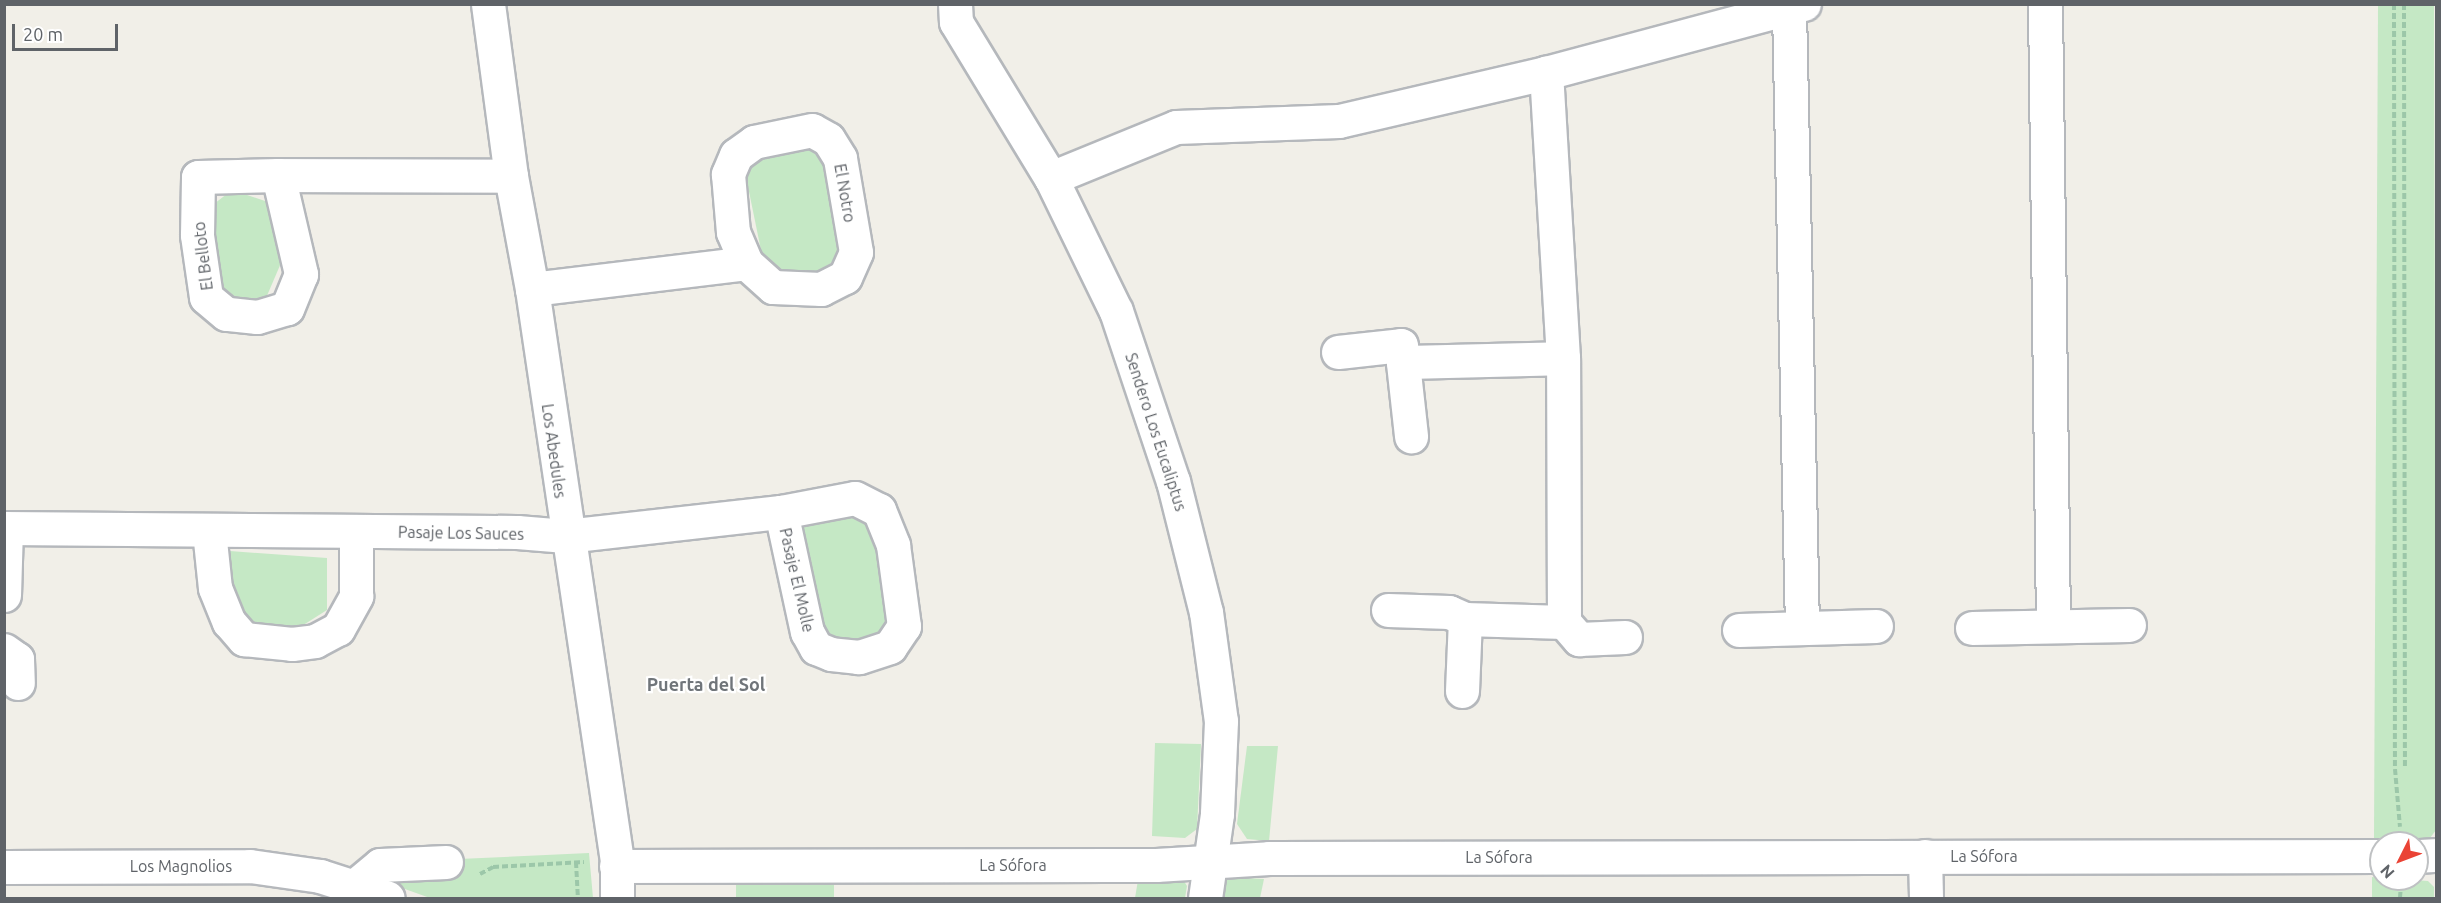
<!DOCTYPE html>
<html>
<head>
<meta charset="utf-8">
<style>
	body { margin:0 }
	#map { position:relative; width:2441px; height:903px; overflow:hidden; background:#f1efe8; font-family:Ubuntu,sans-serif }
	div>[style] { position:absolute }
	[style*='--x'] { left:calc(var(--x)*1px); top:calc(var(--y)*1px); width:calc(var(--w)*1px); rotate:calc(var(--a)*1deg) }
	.green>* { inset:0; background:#c5e8c5; transform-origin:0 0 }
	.path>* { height:4px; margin-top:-2px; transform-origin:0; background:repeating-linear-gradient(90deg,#9cc7a9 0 6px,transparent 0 9px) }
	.roads { filter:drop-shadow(2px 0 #b5b8bc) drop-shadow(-2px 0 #b5b8bc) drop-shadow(0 2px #b5b8bc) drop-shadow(0 -2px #b5b8bc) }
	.minor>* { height:33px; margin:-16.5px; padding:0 16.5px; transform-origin:16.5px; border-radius:16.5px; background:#fff }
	span { translate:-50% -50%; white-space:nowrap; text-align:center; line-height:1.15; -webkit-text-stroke:4.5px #fff; paint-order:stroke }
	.street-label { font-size:16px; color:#5f6368 }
	.neighbourhood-label { font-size:18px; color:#70757a; font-weight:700 }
	.frame { position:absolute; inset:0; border:6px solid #5f6368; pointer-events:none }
	.north { position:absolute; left:2369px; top:831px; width:60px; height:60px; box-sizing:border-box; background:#fff; border:2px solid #bfc1c3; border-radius:50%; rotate:228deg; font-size:16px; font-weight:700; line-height:24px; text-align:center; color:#5f6368 }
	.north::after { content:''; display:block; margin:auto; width:21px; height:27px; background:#ea4335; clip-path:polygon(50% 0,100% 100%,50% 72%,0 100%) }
	.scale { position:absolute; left:12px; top:24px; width:106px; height:27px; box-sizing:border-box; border:3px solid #5f6368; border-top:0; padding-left:8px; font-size:18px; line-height:21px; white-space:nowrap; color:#5f6368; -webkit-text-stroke:4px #fff; paint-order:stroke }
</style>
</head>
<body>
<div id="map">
	<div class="green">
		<div style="clip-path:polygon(2378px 5px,2434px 5px,2436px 772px,2436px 830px,2430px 838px,2374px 838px)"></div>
		<div style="clip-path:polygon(808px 146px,824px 164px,842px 252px,824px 270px,787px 275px,763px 260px,745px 172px,761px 151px)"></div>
		<div style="clip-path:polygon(232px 190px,268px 202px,281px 263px,266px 298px,234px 299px,218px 289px,210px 207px)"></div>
		<div style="clip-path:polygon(857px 514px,875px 526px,889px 623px,873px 641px,834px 645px,815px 631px,797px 533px,812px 518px)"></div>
		<div style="clip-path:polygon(230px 551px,327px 558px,327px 610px,297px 629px,241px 623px,229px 604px)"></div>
		<div style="clip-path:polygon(1155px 743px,1201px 744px,1197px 829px,1185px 838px,1152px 836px)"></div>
		<div style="clip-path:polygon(1247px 746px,1278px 746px,1269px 841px,1247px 839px,1237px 824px)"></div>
		<div style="clip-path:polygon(589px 853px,593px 898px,430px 898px,377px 879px,461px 872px,459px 859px)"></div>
		<div style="clip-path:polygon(1139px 874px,1182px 878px,1187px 886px,1185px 898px,1135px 898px)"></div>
		<div style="clip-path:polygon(1228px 877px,1264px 879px,1260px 898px,1218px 898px,1220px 885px)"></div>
		<div style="clip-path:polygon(2372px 877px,2428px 881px,2434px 887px,2434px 898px,2372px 898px)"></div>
		<div style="left:736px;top:884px;width:98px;height:14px"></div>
	</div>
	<div class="path">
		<div style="--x:2394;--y:4;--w:765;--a:89.93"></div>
		<div style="--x:2395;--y:769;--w:58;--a:85.1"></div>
		<div style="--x:2404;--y:4;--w:765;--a:89.93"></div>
		<div style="--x:576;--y:862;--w:36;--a:87"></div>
		<div style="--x:480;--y:874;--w:15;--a:-28"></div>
		<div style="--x:493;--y:867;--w:91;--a:-3.1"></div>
		<div style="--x:2400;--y:898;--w:14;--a:-86"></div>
	</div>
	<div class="roads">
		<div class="minor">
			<div style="--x:488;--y:4;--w:174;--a:82.4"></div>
			<div style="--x:511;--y:176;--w:115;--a:79.5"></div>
			<div style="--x:532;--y:289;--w:578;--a:81.55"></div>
			<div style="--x:617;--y:861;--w:37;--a:90"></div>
			<div style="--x:955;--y:4;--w:18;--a:87"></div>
			<div style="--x:956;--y:22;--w:183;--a:58.7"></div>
			<div style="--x:1051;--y:178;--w:148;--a:64"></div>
			<div style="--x:1116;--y:311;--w:179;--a:71.5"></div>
			<div style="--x:1173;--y:481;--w:135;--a:75.9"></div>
			<div style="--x:1206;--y:612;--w:110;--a:82.2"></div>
			<div style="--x:1221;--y:721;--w:93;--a:92.5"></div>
			<div style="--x:1217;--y:814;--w:85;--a:98.1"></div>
			<div style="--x:2045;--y:4;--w:622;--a:89.26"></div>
			<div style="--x:1789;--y:8;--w:620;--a:88.8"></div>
			<div style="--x:278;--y:175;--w:102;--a:76.9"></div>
			<div style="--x:301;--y:274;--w:37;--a:112"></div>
			<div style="--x:287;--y:308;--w:31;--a:163"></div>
			<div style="--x:257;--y:317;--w:31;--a:-174"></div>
			<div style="--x:226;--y:314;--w:26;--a:-140"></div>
			<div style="--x:206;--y:297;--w:63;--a:-98.3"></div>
			<div style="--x:197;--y:235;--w:58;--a:-89"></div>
			<div style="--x:198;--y:177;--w:80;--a:-1.4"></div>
			<div style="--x:278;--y:175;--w:233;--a:0.2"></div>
			<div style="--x:1051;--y:178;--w:135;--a:-22.2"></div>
			<div style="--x:1176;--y:127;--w:163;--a:-2.1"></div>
			<div style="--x:1339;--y:121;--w:212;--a:-13.1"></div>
			<div style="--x:1546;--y:73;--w:267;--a:-15"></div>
			<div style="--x:532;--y:289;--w:216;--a:-6.9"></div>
			<div style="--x:746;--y:263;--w:36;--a:42"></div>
			<div style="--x:773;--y:287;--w:48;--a:2.4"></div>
			<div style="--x:821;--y:289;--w:27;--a:-27"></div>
			<div style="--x:845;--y:277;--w:27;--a:-66"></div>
			<div style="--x:856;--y:252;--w:95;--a:-99.7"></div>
			<div style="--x:840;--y:158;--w:22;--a:-122"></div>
			<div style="--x:828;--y:139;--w:18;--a:-151"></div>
			<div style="--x:812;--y:130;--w:59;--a:168.3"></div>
			<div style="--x:754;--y:142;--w:22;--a:144"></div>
			<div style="--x:736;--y:155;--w:21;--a:113"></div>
			<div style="--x:728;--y:174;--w:58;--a:85.1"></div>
			<div style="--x:733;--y:232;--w:34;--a:67"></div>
			<div style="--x:1338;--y:352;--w:63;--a:-6.3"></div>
			<div style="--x:1401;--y:345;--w:92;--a:83.7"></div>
			<div style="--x:1403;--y:362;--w:160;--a:-1.4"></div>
			<div style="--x:4;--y:528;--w:513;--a:0.45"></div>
			<div style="--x:517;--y:532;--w:49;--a:4.7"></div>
			<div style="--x:566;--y:536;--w:216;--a:-6.4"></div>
			<div style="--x:781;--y:512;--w:75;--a:-10.7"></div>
			<div style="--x:855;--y:498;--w:27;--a:27"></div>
			<div style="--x:879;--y:510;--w:38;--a:68"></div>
			<div style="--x:893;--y:545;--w:82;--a:82.3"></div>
			<div style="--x:904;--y:626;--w:25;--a:124"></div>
			<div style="--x:890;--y:647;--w:33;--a:162"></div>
			<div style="--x:859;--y:657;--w:28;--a:-174"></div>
			<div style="--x:831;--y:654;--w:16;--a:-158"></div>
			<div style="--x:816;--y:648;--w:18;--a:-119"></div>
			<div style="--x:807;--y:632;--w:123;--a:-102.2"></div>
			<div style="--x:209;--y:531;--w:57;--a:84"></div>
			<div style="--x:215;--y:588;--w:37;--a:68"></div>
			<div style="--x:229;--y:622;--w:23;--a:49"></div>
			<div style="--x:244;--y:639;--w:48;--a:5.9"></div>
			<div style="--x:292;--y:644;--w:23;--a:-7"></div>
			<div style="--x:315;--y:641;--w:26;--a:-28"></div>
			<div style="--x:338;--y:629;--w:38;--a:-61"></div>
			<div style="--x:356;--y:596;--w:64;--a:-90"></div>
			<div style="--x:4;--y:595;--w:67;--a:-88.3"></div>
			<div style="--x:1388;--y:610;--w:61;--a:1.9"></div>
			<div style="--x:1449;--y:612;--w:17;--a:24"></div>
			<div style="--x:1465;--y:619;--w:72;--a:92.4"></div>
			<div style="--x:1465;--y:619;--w:99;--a:1.7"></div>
			<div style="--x:1564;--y:622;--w:264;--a:-90.2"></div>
			<div style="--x:1563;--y:358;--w:286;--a:-93.4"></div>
			<div style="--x:1564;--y:622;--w:23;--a:49"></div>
			<div style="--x:1579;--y:639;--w:46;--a:-2.5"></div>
			<div style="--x:1972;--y:628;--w:157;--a:-1.1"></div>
			<div style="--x:1739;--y:630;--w:137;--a:-1.7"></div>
			<div style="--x:4;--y:650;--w:16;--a:35"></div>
			<div style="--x:17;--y:659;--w:24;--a:88"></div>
			<div style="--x:1925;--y:856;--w:42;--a:88.6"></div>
			<div style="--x:2417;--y:856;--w:19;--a:-3"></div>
			<div style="--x:616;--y:866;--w:540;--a:-0.11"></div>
			<div style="--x:1156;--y:865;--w:113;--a:-3.5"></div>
			<div style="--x:1269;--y:858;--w:1112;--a:-0.1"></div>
			<div style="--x:4;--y:867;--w:246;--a:-0.2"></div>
			<div style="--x:250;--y:866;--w:71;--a:8.1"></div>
			<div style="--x:320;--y:876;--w:71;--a:17.9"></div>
			<div style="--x:356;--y:885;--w:31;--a:-40"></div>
			<div style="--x:380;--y:865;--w:66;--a:-2.6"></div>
		</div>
	</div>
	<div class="street-label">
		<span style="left:845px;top:193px;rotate:80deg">El Notro</span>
		<span style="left:203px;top:256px;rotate:-97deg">El Belloto</span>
		<span style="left:1156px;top:432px;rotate:72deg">Sendero Los Eucaliptus</span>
		<span style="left:554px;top:451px;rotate:82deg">Los Abedules</span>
		<span style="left:461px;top:533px;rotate:1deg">Pasaje Los Sauces</span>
		<span style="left:797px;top:580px;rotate:77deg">Pasaje El Molle</span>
		<span style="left:1984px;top:856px">La Sófora</span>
		<span style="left:1499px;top:857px">La Sófora</span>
		<span style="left:1013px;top:865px">La Sófora</span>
		<span style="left:181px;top:866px">Los Magnolios</span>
	</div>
	<div class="neighbourhood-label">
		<span style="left:706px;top:684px">Puerta del Sol</span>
	</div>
	<div class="frame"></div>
	<div class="north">N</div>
	<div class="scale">20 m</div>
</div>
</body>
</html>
